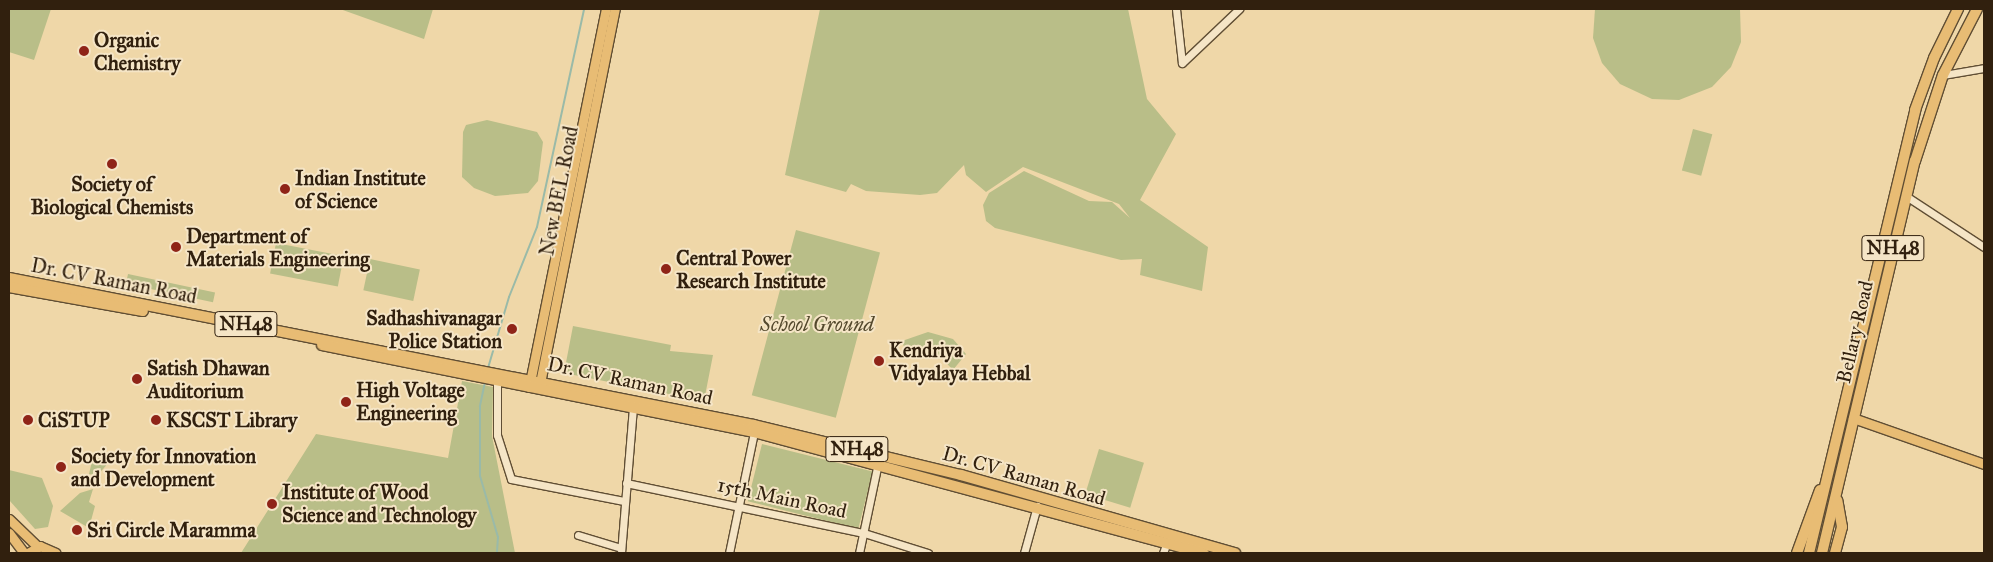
<!DOCTYPE html>
<html>
<head>
<meta charset="utf-8">
<style>
	body { margin:0 }
	#map { position:relative; width:1993px; height:562px; overflow:hidden; background:#efd7a8; font-family:"IM FELL Great Primer",serif }
	div>[style] { position:absolute }
	[style*='--x'] { left:calc(var(--x)*1px); top:calc(var(--y)*1px); width:calc(var(--w)*1px); rotate:calc(var(--a)*1deg) }
	.green>* { inset:0; background:#b9be88; transform-origin:0 0 }
	.stream>* { height:2px; margin:-1px; padding:0 1px; transform-origin:1px; border-radius:1px; background:#9abaa8 }
	.roads { filter:drop-shadow(1px 0 #604e34) drop-shadow(-1px 0 #604e34) drop-shadow(0 1px #604e34) drop-shadow(0 -1px #604e34) }
	.minor>* { height:7px; margin:-3.5px; padding:0 3.5px; transform-origin:3.5px; border-radius:3.5px; background:#f5e5c6 }
	.major>* { height:9px; margin:-4.5px; padding:0 4.5px; transform-origin:4.5px; border-radius:4.5px; background:#e8bc74 }
	.highway>* { height:10px; margin:-5px; padding:0 5px; transform-origin:5px; border-radius:5px; background:#e8bc74 }
	.dots>* { width:14px; height:14px; translate:-50% -50%; box-sizing:border-box; border:2px solid #f5e5c6; border-radius:50% }
	span { translate:-50% -50%; white-space:nowrap; text-align:center; line-height:1.15; -webkit-text-stroke:4px #f5e5c6; paint-order:stroke }
	.shield-label span { padding:1px 4px; background:#f5e5c6; border:1px solid; border-radius:4px; -webkit-text-stroke-width:0 }
	.shield-label { font-size:19px; color:#31200e; font-weight:700 }
	.poi-label { font-size:20px; color:#31200e; font-weight:700 }
	.left { translate:0 -50%; text-align:left }
	.right { translate:-100% -50%; text-align:right }
	.street-label { font-size:20px; color:#31200e }
	.park-label { font-size:20px; color:#53482c; font-style:italic }
	.frame { position:absolute; inset:0; border:10px solid #31200e; pointer-events:none }
</style>
</head>
<body>
<div id="map">
	<div class="green">
		<div style="clip-path:polygon(9px 9px,51px 9px,34px 60px,9px 52px)"></div>
		<div style="clip-path:polygon(340px 9px,433px 9px,424px 39px)"></div>
		<div style="clip-path:polygon(820px 9px,1128px 9px,1147px 99px,1176px 134px,1140px 200px,1208px 247px,1202px 291px,1140px 275px,1142px 259px,1121px 260px,995px 228px,986px 221px,983px 205px,989px 193px,1024px 171px,1089px 201px,1112px 202px,1130px 218px,1119px 204px,1023px 167px,986px 192px,966px 175px,964px 165px,937px 193px,920px 195px,866px 191px,851px 184px,846px 192px,785px 175px)"></div>
		<div style="clip-path:polygon(1595px 9px,1740px 9px,1741px 42px,1731px 67px,1712px 87px,1679px 100px,1652px 99px,1620px 84px,1602px 63px,1593px 38px)"></div>
		<div style="clip-path:polygon(487px 120px,537px 132px,543px 142px,538px 181px,528px 193px,495px 196px,474px 188px,462px 177px,463px 132px,466px 125px)"></div>
		<div style="left:1693px;top:129px;width:20px;height:43px;rotate:15deg"></div>
		<div style="left:796px;top:230px;width:87px;height:171px;rotate:15deg"></div>
		<div style="left:276px;top:243px;width:69px;height:31px;rotate:11deg"></div>
		<div style="left:370px;top:259px;width:51px;height:32px;rotate:12deg"></div>
		<div style="left:128px;top:274px;width:89px;height:10px;rotate:12deg"></div>
		<div style="clip-path:polygon(573px 326px,671px 345px,670px 351px,713px 355px,704px 401px,564px 373px)"></div>
		<div style="clip-path:polygon(928px 332px,953px 339px,966px 354px,953px 370px,932px 348px,907px 356px,902px 341px)"></div>
		<div style="clip-path:polygon(462px 381px,493px 387px,492px 436px,515px 553px,241px 553px,316px 434px,448px 458px)"></div>
		<div style="left:762px;top:444px;width:114px;height:59px;rotate:14deg"></div>
		<div style="left:1099px;top:449px;width:47px;height:47px;rotate:17deg"></div>
		<div style="clip-path:polygon(93px 457px,110px 461px,97px 476px,89px 474px)"></div>
		<div style="clip-path:polygon(9px 470px,42px 478px,53px 506px,48px 527px,35px 529px,9px 500px)"></div>
		<div style="clip-path:polygon(93px 489px,89px 502px,95px 506px,89px 528px,60px 511px,80px 493px)"></div>
	</div>
	<div class="stream">
		<div style="--x:488;--y:368;--w:74;--a:-73.5"></div>
		<div style="--x:509;--y:297;--w:75;--a:-68.2"></div>
		<div style="--x:537;--y:227;--w:223;--a:-77.8"></div>
		<div style="--x:485;--y:382;--w:25;--a:102"></div>
		<div style="--x:480;--y:406;--w:70;--a:90"></div>
		<div style="--x:480;--y:476;--w:64;--a:73.6"></div>
		<div style="--x:498;--y:537;--w:16;--a:94"></div>
	</div>
	<div class="roads">
		<div class="minor">
			<div style="--x:1176;--y:9;--w:54;--a:83.7"></div>
			<div style="--x:1182;--y:63;--w:79;--a:-43.5"></div>
			<div style="--x:1943;--y:75;--w:42;--a:-9.7"></div>
			<div style="--x:1906;--y:196;--w:93;--a:33.2"></div>
			<div style="--x:497;--y:381;--w:54;--a:90"></div>
			<div style="--x:497;--y:435;--w:46;--a:72.3"></div>
			<div style="--x:511;--y:479;--w:115;--a:11"></div>
			<div style="--x:626;--y:483;--w:243;--a:11.9"></div>
			<div style="--x:864;--y:533;--w:67;--a:17.4"></div>
			<div style="--x:578;--y:535;--w:45;--a:16.8"></div>
			<div style="--x:621;--y:553;--w:146;--a:-85.3"></div>
			<div style="--x:729;--y:553;--w:124;--a:-78.3"></div>
			<div style="--x:859;--y:553;--w:92;--a:-78.1"></div>
			<div style="--x:1024;--y:553;--w:49;--a:-74.5"></div>
			<div style="--x:1163;--y:553;--w:12;--a:-70"></div>
		</div>
		<div class="major">
			<div style="--x:529;--y:387;--w:386;--a:-78.5"></div>
			<div style="--x:539;--y:388;--w:387;--a:-78.7"></div>
			<div style="--x:1853;--y:418;--w:139;--a:19.3"></div>
			<div style="--x:9;--y:519;--w:39;--a:44"></div>
			<div style="--x:9;--y:533;--w:25;--a:53"></div>
			<div style="--x:28;--y:553;--w:14;--a:-30"></div>
			<div style="--x:40;--y:546;--w:17;--a:24"></div>
		</div>
		<div class="highway">
			<div style="--x:9;--y:278;--w:759;--a:11.16"></div>
			<div style="--x:754;--y:425;--w:213;--a:13.6"></div>
			<div style="--x:961;--y:475;--w:285;--a:15.9"></div>
			<div style="--x:9;--y:287;--w:136;--a:10.2"></div>
			<div style="--x:322;--y:345;--w:441;--a:11.4"></div>
			<div style="--x:754;--y:432;--w:466;--a:15.1"></div>
			<div style="--x:1797;--y:553;--w:67;--a:-69.9"></div>
			<div style="--x:1809;--y:553;--w:456;--a:-76.5"></div>
			<div style="--x:1915;--y:110;--w:55;--a:-69.9"></div>
			<div style="--x:1934;--y:58;--w:55;--a:-63.9"></div>
			<div style="--x:1822;--y:553;--w:403;--a:-76.7"></div>
			<div style="--x:1915;--y:161;--w:90;--a:-72"></div>
			<div style="--x:1943;--y:75;--w:74;--a:-62.7"></div>
			<div style="--x:1835;--y:553;--w:27;--a:-75"></div>
			<div style="--x:1842;--y:527;--w:27;--a:-100"></div>
		</div>
	</div>
	<div class="dots">
		<div style="left:84px;top:51px;background:#8f2418"></div>
		<div style="left:112px;top:164px;background:#8f2418"></div>
		<div style="left:285px;top:189px;background:#8f2418"></div>
		<div style="left:176px;top:247px;background:#8f2418"></div>
		<div style="left:666px;top:269px;background:#8f2418"></div>
		<div style="left:512px;top:329px;background:#8f2418"></div>
		<div style="left:879px;top:361px;background:#8f2418"></div>
		<div style="left:137px;top:379px;background:#8f2418"></div>
		<div style="left:346px;top:402px;background:#8f2418"></div>
		<div style="left:28px;top:420px;background:#8f2418"></div>
		<div style="left:156px;top:420px;background:#8f2418"></div>
		<div style="left:61px;top:467px;background:#8f2418"></div>
		<div style="left:272px;top:504px;background:#8f2418"></div>
		<div style="left:77px;top:530px;background:#8f2418"></div>
	</div>
	<div class="shield-label">
		<span style="left:1893px;top:248px">NH48</span>
		<span style="left:246px;top:324px">NH48</span>
		<span style="left:857px;top:449px">NH48</span>
	</div>
	<div class="poi-label">
		<span class="left" style="left:94px;top:52px">Organic<br>Chemistry</span>
		<span class="left" style="left:295px;top:190px">Indian Institute<br>of Science</span>
		<span style="left:112px;top:196px">Society of<br>Biological Chemists</span>
		<span class="left" style="left:186px;top:248px">Department of<br>Materials Engineering</span>
		<span class="left" style="left:676px;top:270px">Central Power<br>Research Institute</span>
		<span class="right" style="left:502px;top:330px">Sadhashivanagar<br>Police Station</span>
		<span class="left" style="left:889px;top:362px">Kendriya<br>Vidyalaya Hebbal</span>
		<span class="left" style="left:147px;top:380px">Satish Dhawan<br>Auditorium</span>
		<span class="left" style="left:356px;top:402px">High Voltage<br>Engineering</span>
		<span class="left" style="left:38px;top:420px">CiSTUP</span>
		<span class="left" style="left:166px;top:420px">KSCST Library</span>
		<span class="left" style="left:71px;top:468px">Society for Innovation<br>and Development</span>
		<span class="left" style="left:282px;top:504px">Institute of Wood<br>Science and Technology</span>
		<span class="left" style="left:87px;top:530px">Sri Circle Maramma</span>
	</div>
	<div class="street-label">
		<span style="left:559px;top:191px;rotate:-79deg">New BEL Road</span>
		<span style="left:114px;top:281px;rotate:11deg">Dr. CV Raman Road</span>
		<span style="left:1855px;top:332px;rotate:-77deg">Bellary Road</span>
		<span style="left:630px;top:381px;rotate:12deg">Dr. CV Raman Road</span>
		<span style="left:1024px;top:476px;rotate:16deg">Dr. CV Raman Road</span>
		<span style="left:782px;top:498px;rotate:12deg">15th Main Road</span>
	</div>
	<div class="park-label">
		<span style="left:817px;top:324px">School Ground</span>
	</div>
	<div class="frame"></div>
</div>
</body>
</html>
